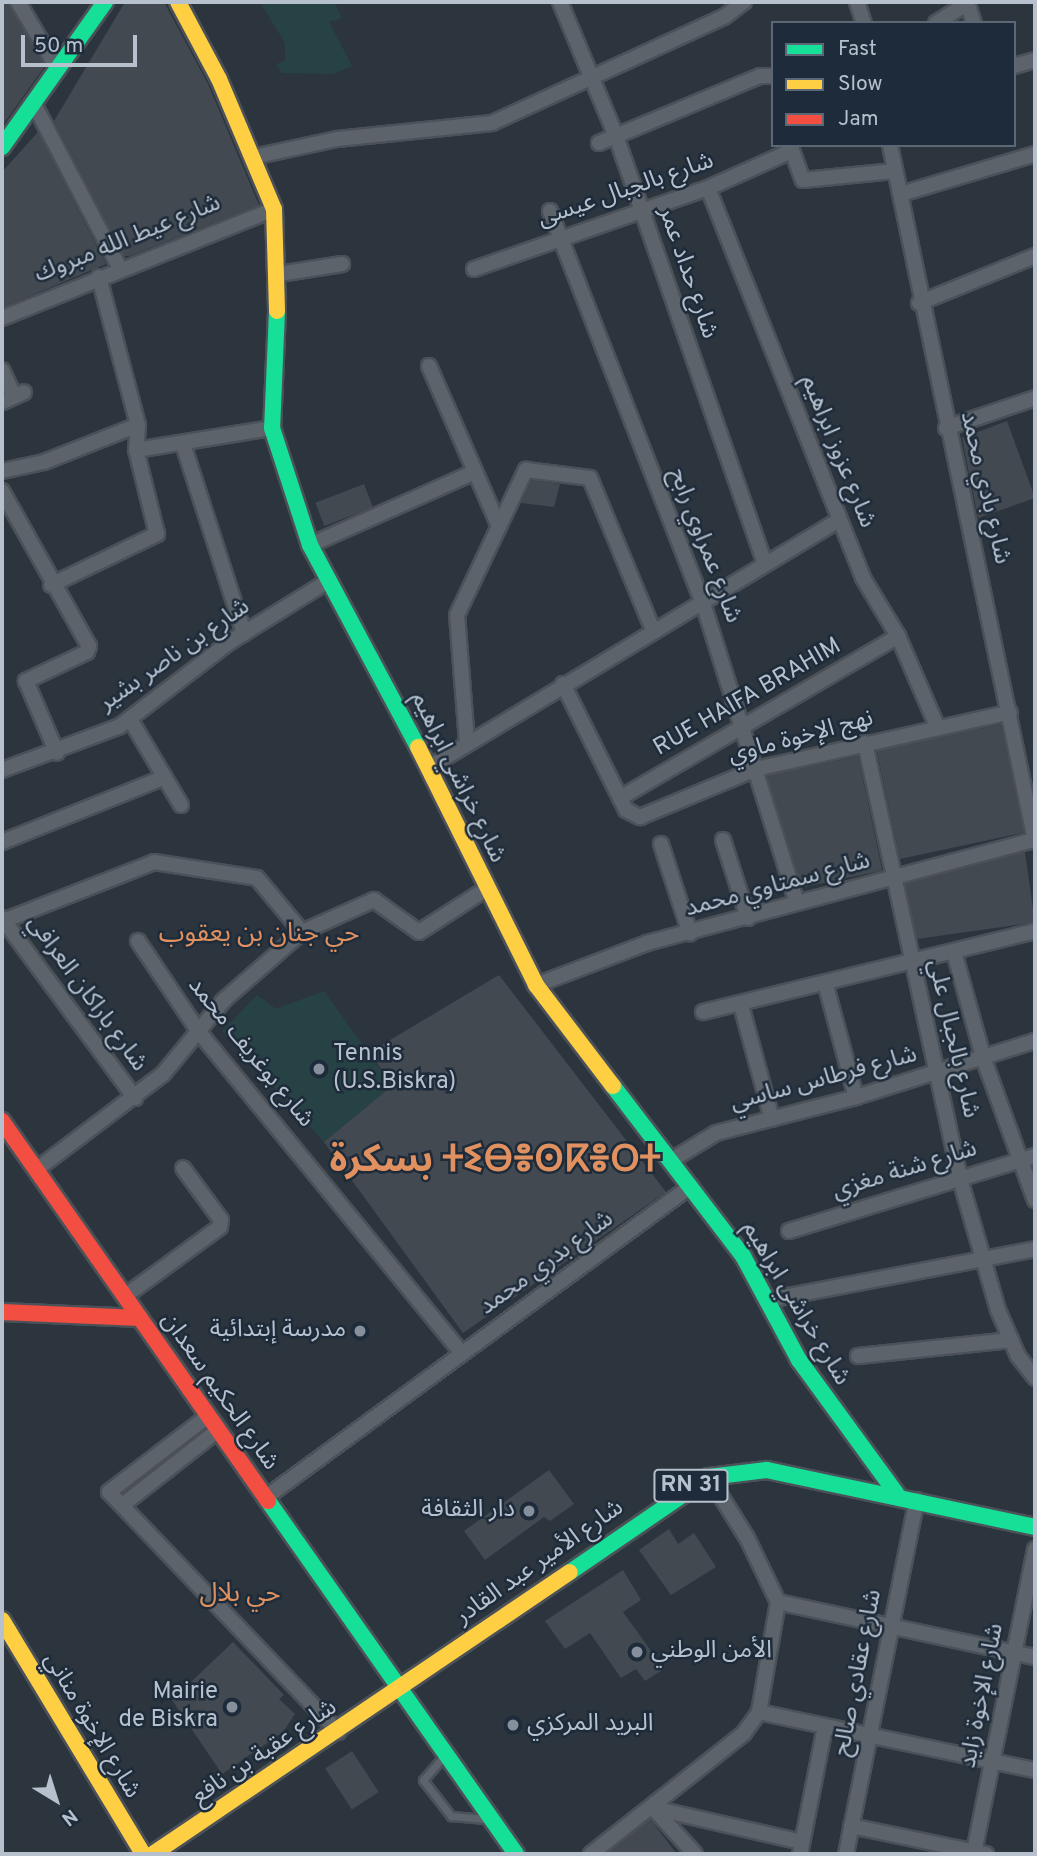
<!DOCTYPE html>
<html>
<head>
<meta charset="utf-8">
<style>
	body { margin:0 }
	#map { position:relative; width:1037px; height:1856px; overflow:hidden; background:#2c353e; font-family:Overpass,"Noto Sans Arabic","Noto Sans Tifinagh",sans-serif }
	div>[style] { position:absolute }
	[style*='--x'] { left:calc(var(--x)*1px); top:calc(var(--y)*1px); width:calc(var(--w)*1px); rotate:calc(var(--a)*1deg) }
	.green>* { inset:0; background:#274245 }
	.building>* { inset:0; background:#424951; transform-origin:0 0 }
	.roads { filter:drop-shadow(2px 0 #4b5158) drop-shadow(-2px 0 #4b5158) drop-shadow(0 2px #4b5158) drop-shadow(0 -2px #4b5158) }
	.lane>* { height:7px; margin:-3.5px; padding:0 3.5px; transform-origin:3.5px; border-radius:3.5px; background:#5d636b }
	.street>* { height:14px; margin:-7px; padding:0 7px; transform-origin:7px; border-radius:7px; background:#5d636b }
	.fast>* { height:16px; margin:-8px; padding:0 8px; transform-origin:8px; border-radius:8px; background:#16e098 }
	.slow>* { height:16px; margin:-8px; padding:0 8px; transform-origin:8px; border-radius:8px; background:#ffcf43 }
	.jam>* { height:16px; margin:-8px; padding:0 8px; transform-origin:8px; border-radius:8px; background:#f24e42 }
	.dots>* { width:19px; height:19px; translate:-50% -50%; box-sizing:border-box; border:4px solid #1e2b3a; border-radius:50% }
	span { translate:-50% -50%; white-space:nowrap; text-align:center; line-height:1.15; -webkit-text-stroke:5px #1e2b3a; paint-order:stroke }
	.shield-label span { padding:2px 5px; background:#1e2b3a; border:2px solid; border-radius:5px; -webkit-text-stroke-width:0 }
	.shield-label { font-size:23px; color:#b7c1ce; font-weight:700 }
	.street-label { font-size:24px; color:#b7c1ce }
	.poi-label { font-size:24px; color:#b7c1ce }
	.left { translate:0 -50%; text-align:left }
	.right { translate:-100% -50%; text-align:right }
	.neighbourhood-label { font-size:26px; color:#e1915f }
	.town-label { font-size:38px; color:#e1915f; font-weight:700 }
	.frame { position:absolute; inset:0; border:4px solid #b7c1ce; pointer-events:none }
	.legend { position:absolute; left:771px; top:21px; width:245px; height:126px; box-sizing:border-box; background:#1e2b3a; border:2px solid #5b6775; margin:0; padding:9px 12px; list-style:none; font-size:21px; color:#b7c1ce }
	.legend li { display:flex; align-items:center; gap:14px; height:35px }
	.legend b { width:35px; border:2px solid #5b6775 }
	.north { position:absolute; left:21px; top:1765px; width:70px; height:70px; -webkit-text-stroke:5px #1e2b3a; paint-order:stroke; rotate:142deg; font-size:19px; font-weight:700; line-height:28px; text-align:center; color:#b7c1ce }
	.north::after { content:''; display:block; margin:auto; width:24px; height:32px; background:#b7c1ce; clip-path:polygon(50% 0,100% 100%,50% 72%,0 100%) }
	.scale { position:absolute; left:21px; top:35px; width:116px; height:32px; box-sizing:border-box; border:4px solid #b7c1ce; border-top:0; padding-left:9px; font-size:21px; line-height:24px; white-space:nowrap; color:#b7c1ce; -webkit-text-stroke:5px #1e2b3a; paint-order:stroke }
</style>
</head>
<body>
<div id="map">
	<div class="green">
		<div style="clip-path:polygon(260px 2px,334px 2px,342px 18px,329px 22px,352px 66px,333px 74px,282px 73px,276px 64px,285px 61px,285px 43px)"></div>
		<div style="clip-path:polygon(324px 991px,392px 1086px,324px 1142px,222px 1031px,257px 995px,276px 1009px)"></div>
	</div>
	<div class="building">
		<div style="clip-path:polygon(2px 2px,8px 2px,45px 66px,2px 126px)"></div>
		<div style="clip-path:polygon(125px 2px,164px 2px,208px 84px,259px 205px,130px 256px,124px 256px,54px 121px)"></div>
		<div style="clip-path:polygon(38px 132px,106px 264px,2px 308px,2px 172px)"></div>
		<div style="clip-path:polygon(1007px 421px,1035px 498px,978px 518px,962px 438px)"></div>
		<div style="clip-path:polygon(532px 480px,560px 484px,554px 507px,521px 503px)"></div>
		<div style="left:364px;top:484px;width:25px;height:52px;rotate:69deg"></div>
		<div style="left:1001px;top:724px;width:111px;height:127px;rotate:78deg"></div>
		<div style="left:858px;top:756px;width:117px;height:93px;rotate:78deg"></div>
		<div style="left:1025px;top:852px;width:71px;height:123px;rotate:82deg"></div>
		<div style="clip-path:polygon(499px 975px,666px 1192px,463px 1333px,324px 1142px,392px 1086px,370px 1052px)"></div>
		<div style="clip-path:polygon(549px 1470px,574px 1504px,550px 1521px,544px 1517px,485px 1560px,464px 1531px)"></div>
		<div style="clip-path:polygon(669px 1529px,678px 1544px,694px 1533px,716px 1567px,671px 1595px,639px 1550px)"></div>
		<div style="clip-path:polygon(623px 1570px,641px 1600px,623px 1612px,664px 1669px,645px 1681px,636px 1669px,621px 1678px,590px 1633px,565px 1649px,545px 1621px)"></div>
		<div style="clip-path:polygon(233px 1642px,284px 1695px,279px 1699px,295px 1714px,283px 1732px,222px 1774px,172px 1700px)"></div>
		<div style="left:352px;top:1751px;width:49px;height:32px;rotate:57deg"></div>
		<div style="clip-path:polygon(650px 1819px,677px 1854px,606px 1854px)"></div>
	</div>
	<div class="roads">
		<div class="lane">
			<div style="--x:444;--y:1756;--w:32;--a:131"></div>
			<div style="--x:423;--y:1780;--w:46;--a:52.1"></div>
			<div style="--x:451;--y:1816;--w:37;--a:5"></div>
		</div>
		<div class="street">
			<div style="--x:18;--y:2;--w:77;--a:59.4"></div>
			<div style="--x:560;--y:2;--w:145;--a:67.3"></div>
			<div style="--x:616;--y:136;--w:451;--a:70.8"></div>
			<div style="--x:857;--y:2;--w:22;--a:72"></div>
			<div style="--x:967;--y:2;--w:22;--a:72"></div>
			<div style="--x:936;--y:23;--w:36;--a:-32"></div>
			<div style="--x:1014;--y:66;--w:22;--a:-16"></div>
			<div style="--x:35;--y:106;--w:182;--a:62.4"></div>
			<div style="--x:599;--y:143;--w:174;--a:-22.6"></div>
			<div style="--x:760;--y:76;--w:13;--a:0"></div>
			<div style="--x:790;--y:145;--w:37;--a:70"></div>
			<div style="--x:803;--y:180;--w:92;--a:-5.6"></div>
			<div style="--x:890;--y:145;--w:711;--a:78.23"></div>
			<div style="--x:253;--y:157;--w:86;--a:-12.1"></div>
			<div style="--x:337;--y:139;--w:156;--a:-5.9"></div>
			<div style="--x:492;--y:123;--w:255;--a:-24.6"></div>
			<div style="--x:724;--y:17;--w:25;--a:-37"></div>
			<div style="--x:708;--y:188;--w:420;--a:68.3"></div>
			<div style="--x:863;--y:578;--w:68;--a:58.9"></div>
			<div style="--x:898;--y:636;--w:98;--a:66.6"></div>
			<div style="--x:901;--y:194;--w:140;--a:-16.6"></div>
			<div style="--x:550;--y:211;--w:421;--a:68.7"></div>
			<div style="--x:703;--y:603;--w:314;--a:72.6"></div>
			<div style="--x:474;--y:269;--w:248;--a:-19.1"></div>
			<div style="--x:708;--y:188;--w:91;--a:-24"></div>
			<div style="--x:279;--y:274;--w:64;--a:-9"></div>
			<div style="--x:919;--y:303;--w:125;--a:-22.1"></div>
			<div style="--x:2;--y:318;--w:293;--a:-21.8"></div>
			<div style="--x:429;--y:366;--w:175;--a:66.4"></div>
			<div style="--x:2;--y:370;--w:29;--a:65"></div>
			<div style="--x:2;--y:402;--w:24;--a:-24"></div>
			<div style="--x:946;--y:428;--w:94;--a:-18.6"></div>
			<div style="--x:183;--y:444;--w:199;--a:72.1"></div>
			<div style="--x:136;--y:450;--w:138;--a:-9.2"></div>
			<div style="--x:2;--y:471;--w:43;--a:-12.1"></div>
			<div style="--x:44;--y:462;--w:101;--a:-21.5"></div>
			<div style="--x:2;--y:491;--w:178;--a:60.7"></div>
			<div style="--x:89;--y:646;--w:6;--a:108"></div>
			<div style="--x:87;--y:652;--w:68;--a:154.6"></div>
			<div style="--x:26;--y:681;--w:78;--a:66.7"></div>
			<div style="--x:310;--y:545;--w:180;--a:-23.9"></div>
			<div style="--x:51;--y:585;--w:118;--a:-25.7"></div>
			<div style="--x:157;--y:534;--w:87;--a:-104"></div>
			<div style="--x:136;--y:450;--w:25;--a:-85"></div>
			<div style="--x:138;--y:425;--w:153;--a:-104.8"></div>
			<div style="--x:563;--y:684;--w:141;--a:63.4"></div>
			<div style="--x:626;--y:810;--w:16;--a:27"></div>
			<div style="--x:640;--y:817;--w:126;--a:-22.5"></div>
			<div style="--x:756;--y:769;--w:260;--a:-12.6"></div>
			<div style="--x:130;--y:719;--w:100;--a:59.3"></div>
			<div style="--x:467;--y:742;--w:127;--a:-94.5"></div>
			<div style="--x:457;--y:615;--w:161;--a:-64.6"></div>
			<div style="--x:526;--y:470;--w:64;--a:7.1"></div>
			<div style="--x:590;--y:478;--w:165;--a:67.5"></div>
			<div style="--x:865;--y:743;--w:446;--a:77.7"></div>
			<div style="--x:960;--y:1179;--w:136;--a:73.8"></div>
			<div style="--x:998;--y:1310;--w:50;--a:66.5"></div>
			<div style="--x:1018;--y:1356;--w:28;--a:52"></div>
			<div style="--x:428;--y:768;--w:480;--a:-31.1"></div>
			<div style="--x:2;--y:770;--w:126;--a:-20.4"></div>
			<div style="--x:120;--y:726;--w:136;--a:-37.5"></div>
			<div style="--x:228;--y:643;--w:118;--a:-31.8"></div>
			<div style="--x:620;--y:798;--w:322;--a:-30.2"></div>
			<div style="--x:723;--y:840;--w:82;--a:72.2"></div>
			<div style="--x:2;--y:842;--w:175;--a:-21.7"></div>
			<div style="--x:661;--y:844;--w:94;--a:72"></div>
			<div style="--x:2;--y:918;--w:224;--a:53.5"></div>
			<div style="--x:3;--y:921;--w:162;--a:-21.3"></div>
			<div style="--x:154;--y:862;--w:104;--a:8.8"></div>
			<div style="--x:257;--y:878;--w:70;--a:50.2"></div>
			<div style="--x:138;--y:941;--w:110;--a:56.2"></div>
			<div style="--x:199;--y:1032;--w:415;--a:50.7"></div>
			<div style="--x:954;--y:952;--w:112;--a:74.5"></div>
			<div style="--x:984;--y:1060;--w:149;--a:70"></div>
			<div style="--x:536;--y:985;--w:119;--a:-20.7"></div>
			<div style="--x:647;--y:943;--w:401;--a:-14.9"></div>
			<div style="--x:826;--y:986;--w:115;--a:74.9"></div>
			<div style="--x:741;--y:1005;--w:118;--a:74.8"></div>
			<div style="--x:703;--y:1012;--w:342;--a:-13.7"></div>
			<div style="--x:670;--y:1161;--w:54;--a:-31.3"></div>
			<div style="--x:716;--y:1133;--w:145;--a:-14.4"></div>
			<div style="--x:856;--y:1097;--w:188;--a:-17.4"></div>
			<div style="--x:36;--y:1170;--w:159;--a:-37.1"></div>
			<div style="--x:163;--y:1074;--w:96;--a:-50.5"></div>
			<div style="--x:224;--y:1000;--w:103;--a:-41.1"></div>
			<div style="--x:302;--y:932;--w:79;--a:-24"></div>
			<div style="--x:374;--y:900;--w:55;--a:35.4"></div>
			<div style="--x:419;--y:932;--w:80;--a:-32.7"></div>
			<div style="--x:789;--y:1231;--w:257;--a:-17"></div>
			<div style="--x:125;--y:1296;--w:117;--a:-36"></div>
			<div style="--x:220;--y:1227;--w:7;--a:-82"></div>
			<div style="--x:221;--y:1220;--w:64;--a:-126.2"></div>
			<div style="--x:768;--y:1300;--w:272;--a:-10.8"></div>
			<div style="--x:858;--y:1356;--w:154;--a:-6"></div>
			<div style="--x:208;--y:1416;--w:125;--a:142.5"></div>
			<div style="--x:109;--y:1492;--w:332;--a:46.3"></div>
			<div style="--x:265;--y:1498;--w:528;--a:-36.22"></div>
			<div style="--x:125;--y:1503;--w:118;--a:-38.1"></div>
			<div style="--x:778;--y:1602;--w:263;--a:12.1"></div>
			<div style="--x:759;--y:1712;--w:282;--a:11.9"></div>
			<div style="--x:653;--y:1808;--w:153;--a:12.9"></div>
			<div style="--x:653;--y:1808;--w:62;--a:47.6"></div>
			<div style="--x:851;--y:1826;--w:138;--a:11.7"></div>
			<div style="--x:974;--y:1852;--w:309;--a:-78.6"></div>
			<div style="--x:591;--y:1854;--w:195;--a:-38.3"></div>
			<div style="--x:744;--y:1733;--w:26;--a:-54"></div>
			<div style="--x:759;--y:1712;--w:112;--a:-80.2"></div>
			<div style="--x:778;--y:1602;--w:71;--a:-115.8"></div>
			<div style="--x:747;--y:1538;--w:72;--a:-121.9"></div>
			<div style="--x:800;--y:1854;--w:130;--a:-78.9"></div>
			<div style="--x:846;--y:1854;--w:361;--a:-78.7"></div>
		</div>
		<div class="fast">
			<div style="--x:2;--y:147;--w:178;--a:-54.6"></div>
			<div style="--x:277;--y:311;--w:117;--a:92.4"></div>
			<div style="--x:272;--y:428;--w:123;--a:72"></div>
			<div style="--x:310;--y:545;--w:229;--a:61.9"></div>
			<div style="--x:613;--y:1086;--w:214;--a:52.6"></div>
			<div style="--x:743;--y:1256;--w:118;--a:61.7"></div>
			<div style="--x:799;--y:1360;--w:165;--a:53.9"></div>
			<div style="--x:268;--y:1501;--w:431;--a:54.9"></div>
			<div style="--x:570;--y:1572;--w:168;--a:-34.4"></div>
			<div style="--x:709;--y:1477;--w:58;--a:-6.9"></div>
			<div style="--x:767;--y:1470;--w:274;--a:12"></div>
		</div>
		<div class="slow">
			<div style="--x:178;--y:2;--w:87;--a:62"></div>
			<div style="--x:219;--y:79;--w:141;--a:67.1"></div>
			<div style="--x:274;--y:209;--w:102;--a:88.3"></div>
			<div style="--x:418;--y:747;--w:266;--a:63.6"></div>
			<div style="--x:536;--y:985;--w:127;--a:52.7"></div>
			<div style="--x:2;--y:1620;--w:273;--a:58.9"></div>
			<div style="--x:153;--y:1854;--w:503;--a:-34.07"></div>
		</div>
		<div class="jam">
			<div style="--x:2;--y:1121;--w:464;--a:55"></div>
			<div style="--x:2;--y:1312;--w:138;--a:2.5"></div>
		</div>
	</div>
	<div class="dots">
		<div style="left:319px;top:1069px;background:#86909c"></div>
		<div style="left:360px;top:1331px;background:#86909c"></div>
		<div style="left:529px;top:1511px;background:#86909c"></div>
		<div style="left:637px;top:1652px;background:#86909c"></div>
		<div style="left:232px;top:1707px;background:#86909c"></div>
		<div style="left:513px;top:1725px;background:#86909c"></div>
	</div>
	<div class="shield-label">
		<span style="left:691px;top:1486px">RN 31</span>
	</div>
	<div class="street-label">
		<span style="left:626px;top:191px;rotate:-19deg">شارع بالجبال عيسى</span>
		<span style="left:128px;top:240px;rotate:-22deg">شارع عيط الله مبروك</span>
		<span style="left:687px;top:273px;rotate:71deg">شارع حداد عمر</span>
		<span style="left:837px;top:452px;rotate:68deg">شارع عزوز ابراهيم</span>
		<span style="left:984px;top:488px;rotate:77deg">شارع بادي محمد</span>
		<span style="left:704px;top:546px;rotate:69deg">شارع عمراوي رابح</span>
		<span style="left:175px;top:656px;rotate:-35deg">شارع بن ناصر بشير</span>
		<span style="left:748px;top:698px;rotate:-30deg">RUE HAIFA BRAHIM</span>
		<span style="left:801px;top:738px;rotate:-15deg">نهج الإخوة ماوي</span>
		<span style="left:457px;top:778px;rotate:64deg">شارع خراشي ابراهيم</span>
		<span style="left:778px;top:886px;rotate:-15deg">شارع سمتاوي محمد</span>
		<span style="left:86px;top:994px;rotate:54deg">شارع باراكان العرافي</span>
		<span style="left:952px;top:1039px;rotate:77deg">شارع بالجبال علي</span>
		<span style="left:250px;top:1053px;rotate:51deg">شارع بوغريف محمد</span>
		<span style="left:824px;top:1080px;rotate:-15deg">شارع فرطاس ساسي</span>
		<span style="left:905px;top:1171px;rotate:-17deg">شارع شنة مغزي</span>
		<span style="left:547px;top:1264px;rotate:-36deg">شارع بدري محمد</span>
		<span style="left:795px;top:1304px;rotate:59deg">شارع خراشي ابراهيم</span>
		<span style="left:219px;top:1392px;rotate:55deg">شارع الحكيم سعدان</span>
		<span style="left:540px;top:1563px;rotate:-35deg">شارع الأمير عبد القادر</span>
		<span style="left:859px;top:1673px;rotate:-79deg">شارع عقادي صالح</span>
		<span style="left:983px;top:1696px;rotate:-79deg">شارع الإخوة زايد</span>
		<span style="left:91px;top:1726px;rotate:59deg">شارع الإخوة مناني</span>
		<span style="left:265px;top:1753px;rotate:-34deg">شارع عقبة بن نافع</span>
	</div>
	<div class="poi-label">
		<span class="left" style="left:333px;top:1069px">Tennis<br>(U.S.Biskra)</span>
		<span class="right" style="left:346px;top:1331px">مدرسة إبتدائية</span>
		<span class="right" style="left:515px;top:1511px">دار الثقافة</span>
		<span class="left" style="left:651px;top:1652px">الأمن الوطني</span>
		<span class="right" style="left:218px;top:1707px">Mairie<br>de Biskra</span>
		<span class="left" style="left:527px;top:1725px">البريد المركزي</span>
	</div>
	<div class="neighbourhood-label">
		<span style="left:259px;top:935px">حي جنان بن يعقوب</span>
		<span style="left:240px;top:1595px">حي بلال</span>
	</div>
	<div class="town-label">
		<span style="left:495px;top:1162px">بسكرة ⵜⵉⴱⴻⵙⴽⴻⵔⵜ</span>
	</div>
	<div class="frame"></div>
	<ul class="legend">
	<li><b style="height:9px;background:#16e098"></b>Fast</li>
	<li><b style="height:9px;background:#ffcf43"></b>Slow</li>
	<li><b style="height:9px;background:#f24e42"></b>Jam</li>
	</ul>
	<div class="north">N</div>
	<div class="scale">50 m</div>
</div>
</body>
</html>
